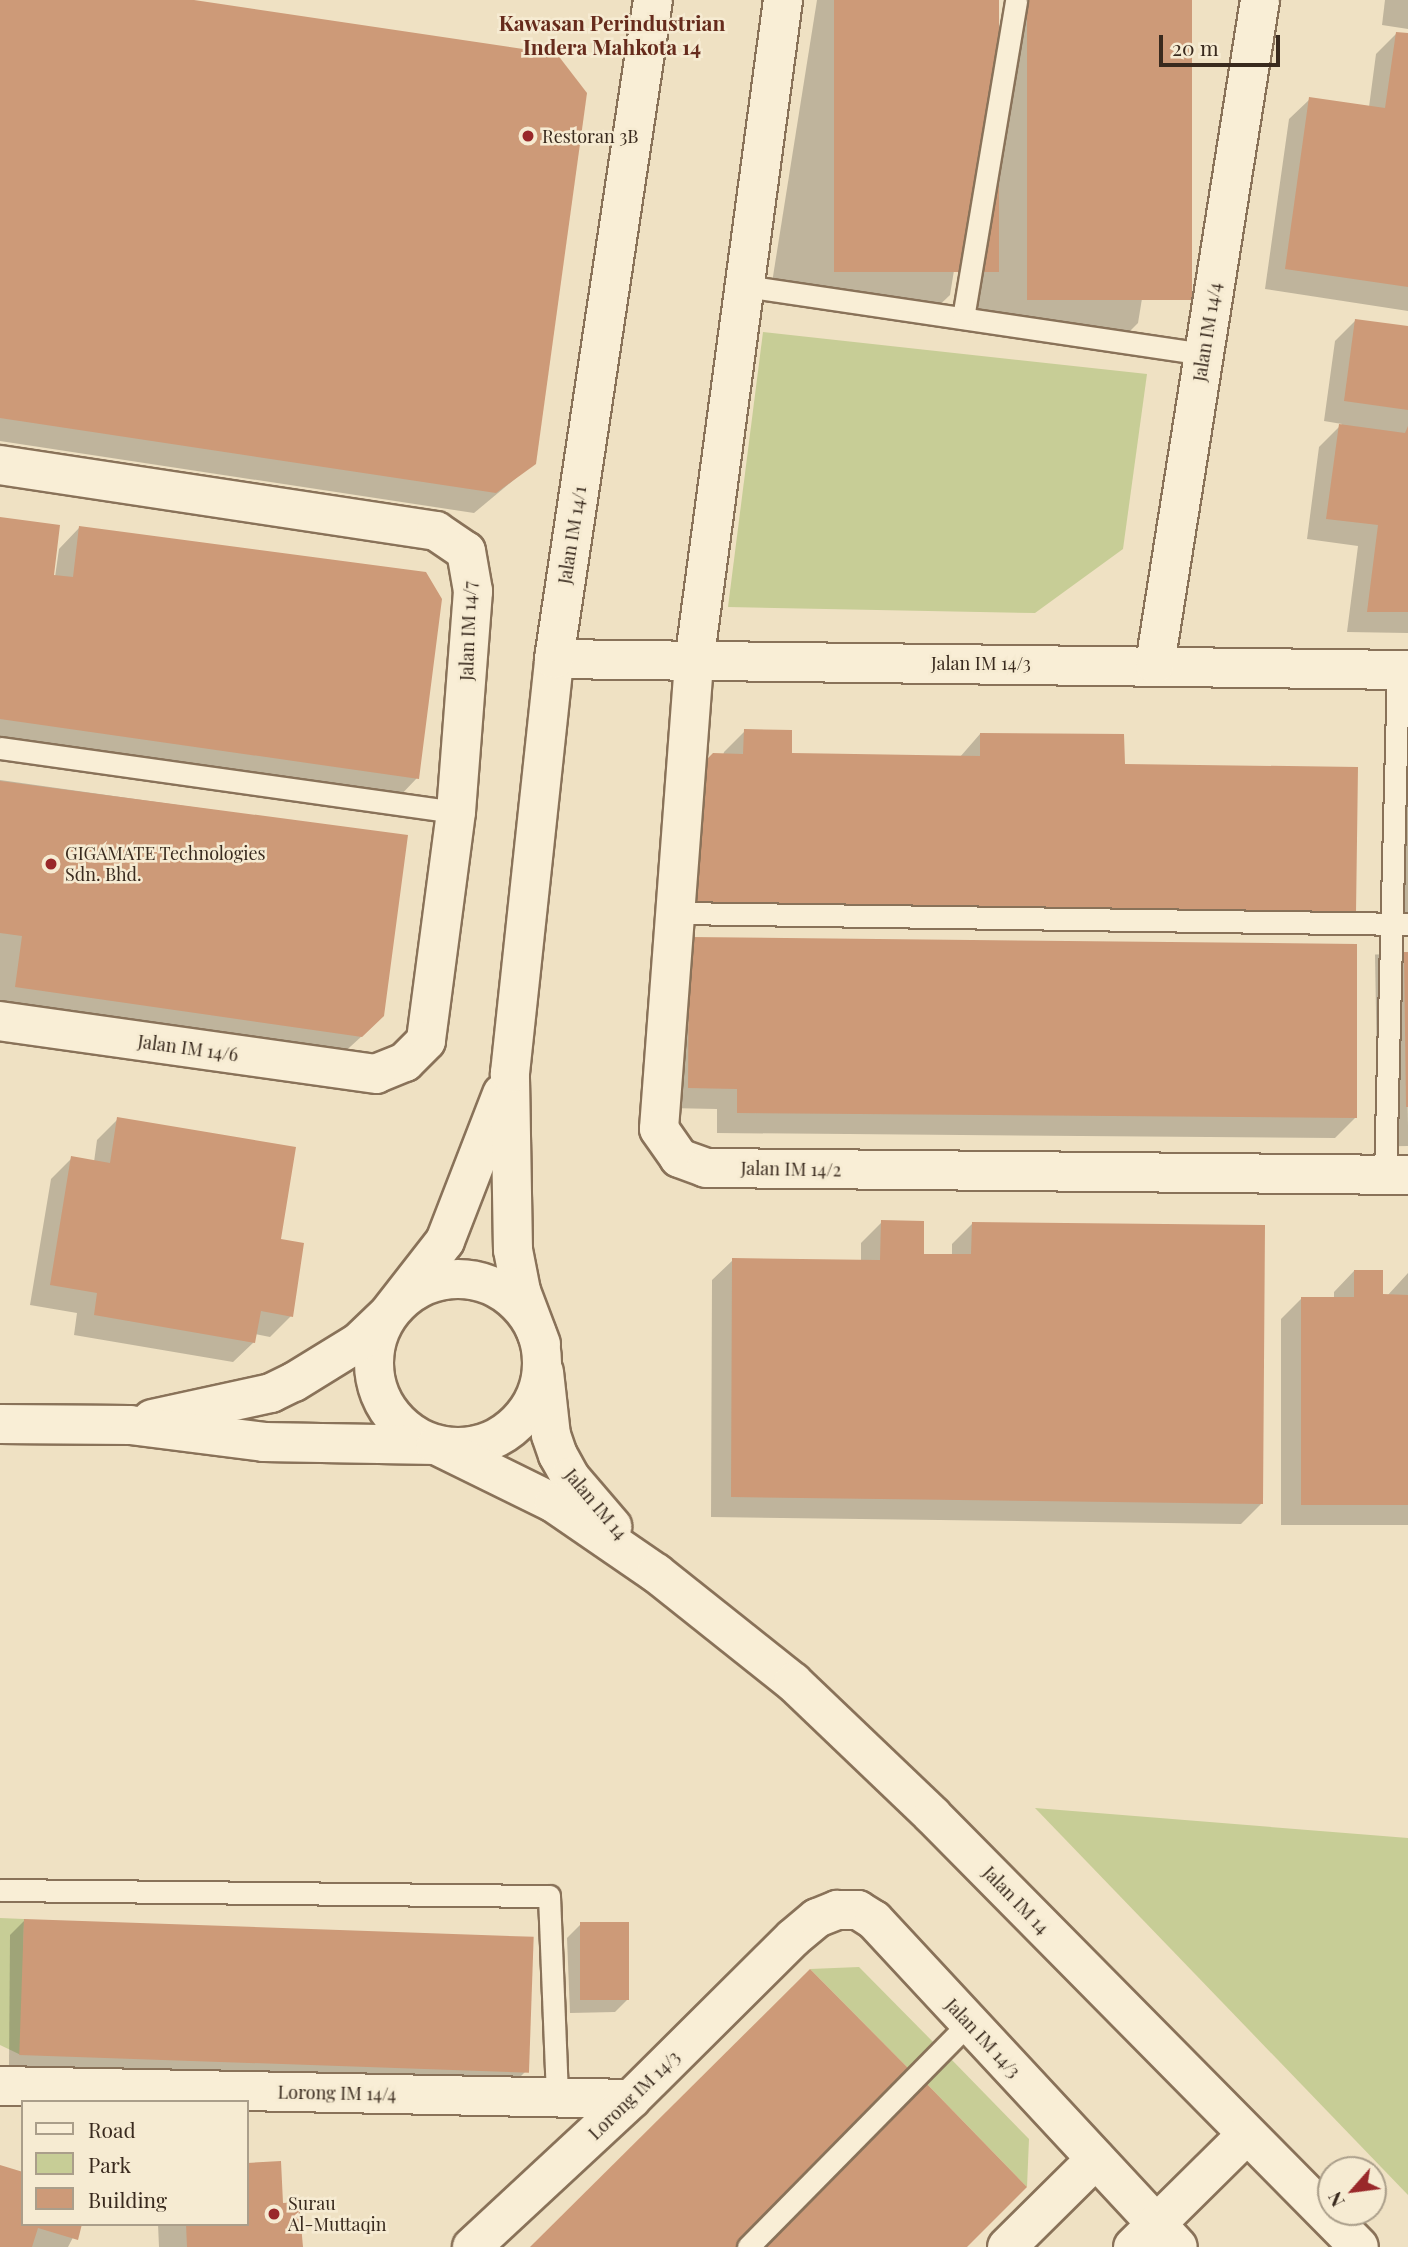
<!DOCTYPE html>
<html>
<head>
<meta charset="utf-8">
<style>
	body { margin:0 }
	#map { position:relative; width:1408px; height:2247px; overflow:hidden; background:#efe1c3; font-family:"Playfair Display",serif }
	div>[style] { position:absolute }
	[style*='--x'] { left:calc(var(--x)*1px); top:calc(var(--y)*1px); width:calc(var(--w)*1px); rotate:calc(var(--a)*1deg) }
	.green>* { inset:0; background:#c7cd96 }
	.shadow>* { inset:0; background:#0003; transform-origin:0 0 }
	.building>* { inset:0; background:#cd9a78; transform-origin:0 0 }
	.roads { filter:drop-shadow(2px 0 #897259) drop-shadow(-2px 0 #897259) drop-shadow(0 2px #897259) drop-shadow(0 -2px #897259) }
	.service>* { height:21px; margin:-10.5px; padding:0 10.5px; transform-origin:10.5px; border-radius:10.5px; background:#f9eed6 }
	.minor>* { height:38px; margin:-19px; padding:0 19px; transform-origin:19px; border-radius:19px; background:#f9eed6 }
	.tertiary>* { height:38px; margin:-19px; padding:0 19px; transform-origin:19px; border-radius:19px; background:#f9eed6 }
	.tertiary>.ring { margin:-19px; padding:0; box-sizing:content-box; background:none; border:38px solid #f9eed6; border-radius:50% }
	.dots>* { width:19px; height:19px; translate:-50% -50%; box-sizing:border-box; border:4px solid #f6ebd2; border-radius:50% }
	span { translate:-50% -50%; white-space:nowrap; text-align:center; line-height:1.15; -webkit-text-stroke:5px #f6ebd2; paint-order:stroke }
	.poi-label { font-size:18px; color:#392a1e }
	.left { translate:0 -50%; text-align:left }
	.street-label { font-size:18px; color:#392a1e }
	.quarter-label { font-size:21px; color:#662b1c; font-weight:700 }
	.legend { position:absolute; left:21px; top:2100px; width:228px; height:126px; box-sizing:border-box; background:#f6ebd2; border:2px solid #aa9e8a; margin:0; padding:9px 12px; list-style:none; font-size:21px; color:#392a1e }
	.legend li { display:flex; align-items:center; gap:14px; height:35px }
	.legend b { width:35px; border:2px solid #aa9e8a }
	.north { position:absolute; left:1317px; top:2156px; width:70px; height:70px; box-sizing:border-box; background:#f6ebd2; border:2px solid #aa9e8a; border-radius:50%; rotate:242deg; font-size:19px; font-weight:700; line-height:28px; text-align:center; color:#392a1e }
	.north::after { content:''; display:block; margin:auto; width:24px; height:32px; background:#99282a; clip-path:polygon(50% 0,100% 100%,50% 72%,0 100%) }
	.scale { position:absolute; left:1159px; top:35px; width:121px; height:32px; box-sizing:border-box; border:4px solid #392a1e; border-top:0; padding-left:9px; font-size:21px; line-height:24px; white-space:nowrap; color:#392a1e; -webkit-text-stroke:5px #f6ebd2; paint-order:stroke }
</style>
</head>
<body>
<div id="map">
	<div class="green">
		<div style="clip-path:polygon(763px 332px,1147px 374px,1123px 549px,1035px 613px,728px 607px)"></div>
		<div style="clip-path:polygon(1035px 1808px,1408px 1838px,1408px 2195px)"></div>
		<div style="clip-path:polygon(0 1918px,24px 1919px,21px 2055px,0 2045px)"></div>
		<div style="clip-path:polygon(859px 1967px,939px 2048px,913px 2073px,810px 1969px)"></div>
		<div style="clip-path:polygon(950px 2058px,1029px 2139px,1027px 2187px,926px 2083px)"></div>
	</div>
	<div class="shadow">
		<div style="clip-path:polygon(0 0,182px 0,534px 463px,474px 513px,0 441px)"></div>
		<div style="clip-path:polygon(817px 0,998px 0,950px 295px,929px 315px,771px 289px)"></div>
		<div style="clip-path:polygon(1010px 0,1191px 0,1138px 323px,1118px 343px,959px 316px)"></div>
		<div style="clip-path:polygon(1385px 0,1408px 0,1408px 29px,1382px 25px)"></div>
		<div style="clip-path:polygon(1397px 33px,1408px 35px,1408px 311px,1265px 289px,1289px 119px,1310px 99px,1369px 107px,1376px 54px)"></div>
		<div style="clip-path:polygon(1355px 321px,1408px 328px,1408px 633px,1347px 632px,1358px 546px,1307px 539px,1319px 447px,1342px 424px,1324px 421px,1335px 341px)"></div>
		<div style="clip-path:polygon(0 519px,55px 577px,59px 549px,79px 528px,417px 778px,397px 799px,0 744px)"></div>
		<div style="clip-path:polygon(745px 731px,790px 755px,960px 757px,980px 734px,1123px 765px,1334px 933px,676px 924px,724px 752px)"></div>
		<div style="clip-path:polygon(1408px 767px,1408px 935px,1389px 935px,1390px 785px)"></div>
		<div style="clip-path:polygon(0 780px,406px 837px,362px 1036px,339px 1057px,0 1008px)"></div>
		<div style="left:1405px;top:954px;width:192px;height:30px;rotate:89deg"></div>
		<div style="clip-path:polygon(669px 960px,1355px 1118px,1335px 1138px,717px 1133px,717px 1109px,668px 1108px)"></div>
		<div style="clip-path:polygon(118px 1119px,279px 1241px,291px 1316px,270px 1337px,255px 1334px,254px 1342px,233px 1362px,74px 1335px,77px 1313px,30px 1305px,51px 1179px,72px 1158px,94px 1162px,97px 1140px)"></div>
		<div style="clip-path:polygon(882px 1222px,922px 1256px,952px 1256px,952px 1244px,972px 1224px,1262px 1503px,1241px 1524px,711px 1517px,712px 1280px,733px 1260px,861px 1261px,861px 1243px)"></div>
		<div style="clip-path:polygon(1354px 1271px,1381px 1296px,1387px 1296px,1408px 1273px,1408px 1525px,1281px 1525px,1281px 1319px,1301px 1299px,1334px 1299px,1334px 1292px)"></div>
		<div style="clip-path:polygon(24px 1921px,529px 2068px,515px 2082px,9px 2068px,10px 1935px)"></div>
		<div style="clip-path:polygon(581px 1924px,629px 1998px,615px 2012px,570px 2013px,567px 1938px)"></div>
		<div style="clip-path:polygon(279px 2163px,282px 2205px,301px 2247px,159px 2247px,158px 2224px,247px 2224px,247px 2165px)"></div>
		<div style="clip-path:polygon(0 2167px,23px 2224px,80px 2224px,68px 2247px,0 2247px)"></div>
	</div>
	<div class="building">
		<div style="clip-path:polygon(0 0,194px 0,557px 54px,587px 93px,536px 464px,496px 493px,0 418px)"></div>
		<div style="left:834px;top:0;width:165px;height:272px"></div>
		<div style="left:1027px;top:0;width:165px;height:300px"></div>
		<div style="clip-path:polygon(1396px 32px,1408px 33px,1408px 287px,1285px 269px,1309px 97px,1385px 108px)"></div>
		<div style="clip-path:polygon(1355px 319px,1408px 326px,1408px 410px,1344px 401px)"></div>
		<div style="clip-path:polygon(1339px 424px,1405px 433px,1408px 426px,1408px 612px,1367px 612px,1378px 525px,1326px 519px)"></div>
		<div style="clip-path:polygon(0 517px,60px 525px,54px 575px,73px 577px,79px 526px,426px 572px,442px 599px,419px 779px,0 719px)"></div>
		<div style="clip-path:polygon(744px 729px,792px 730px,792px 753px,980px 756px,980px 733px,1124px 734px,1125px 764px,1358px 767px,1356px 913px,696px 904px,697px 769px,713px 753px,743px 754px)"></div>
		<div style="clip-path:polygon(0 781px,408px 835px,384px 1016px,362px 1037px,15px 987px,22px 936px,0 933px)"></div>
		<div style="clip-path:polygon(689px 937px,1357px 944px,1357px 1118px,737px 1113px,737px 1089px,688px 1088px)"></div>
		<div style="clip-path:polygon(1404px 952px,1408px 952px,1408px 1107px,1406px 1107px)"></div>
		<div style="clip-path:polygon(117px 1117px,296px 1147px,281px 1239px,304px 1243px,293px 1317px,261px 1311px,255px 1343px,94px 1315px,97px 1293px,50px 1285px,71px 1156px,110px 1163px)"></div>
		<div style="clip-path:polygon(881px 1220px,924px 1221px,924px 1254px,971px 1254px,972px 1222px,1265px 1225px,1263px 1504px,731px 1497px,732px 1258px,880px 1260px)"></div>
		<div style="clip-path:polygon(1354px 1270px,1383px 1270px,1383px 1294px,1408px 1295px,1408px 1505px,1301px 1505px,1301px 1297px,1354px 1297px)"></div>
		<div style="left:24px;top:1919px;width:510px;height:136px;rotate:2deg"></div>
		<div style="left:580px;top:1922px;width:49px;height:78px"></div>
		<div style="clip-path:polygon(810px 1969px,913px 2073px,740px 2247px,530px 2247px)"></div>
		<div style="clip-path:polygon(926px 2083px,1027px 2187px,967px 2247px,759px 2247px)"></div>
		<div style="clip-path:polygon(281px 2161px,283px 2203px,299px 2202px,303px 2247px,187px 2247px,186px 2224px,247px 2224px,247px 2163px)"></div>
		<div style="clip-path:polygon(0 2165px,23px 2172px,23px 2224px,82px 2224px,78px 2240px,38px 2228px,32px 2247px,0 2247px)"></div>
	</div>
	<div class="roads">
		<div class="service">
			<div style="--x:744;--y:286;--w:464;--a:8.4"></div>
			<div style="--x:963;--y:318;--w:322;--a:-80.5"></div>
			<div style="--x:0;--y:748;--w:460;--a:8"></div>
			<div style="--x:676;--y:913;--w:732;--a:0.86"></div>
			<div style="--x:1385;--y:1175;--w:506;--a:-88.53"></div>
			<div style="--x:0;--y:1890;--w:549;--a:0.63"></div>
			<div style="--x:549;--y:1896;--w:202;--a:87.7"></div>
			<div style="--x:748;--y:2247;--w:315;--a:-45.4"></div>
		</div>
		<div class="minor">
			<div style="--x:783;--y:0;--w:669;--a:97.65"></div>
			<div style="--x:694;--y:663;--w:467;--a:94.3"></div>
			<div style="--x:659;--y:1129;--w:35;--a:55"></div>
			<div style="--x:679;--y:1158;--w:29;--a:20"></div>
			<div style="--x:706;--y:1168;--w:702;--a:0.57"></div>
			<div style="--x:0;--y:465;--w:441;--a:8.6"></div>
			<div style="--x:436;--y:531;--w:36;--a:34"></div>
			<div style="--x:466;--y:551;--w:41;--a:80.1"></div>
			<div style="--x:473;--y:591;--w:222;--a:94.4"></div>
			<div style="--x:456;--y:812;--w:231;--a:97.5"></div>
			<div style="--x:426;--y:1041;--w:30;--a:135"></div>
			<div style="--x:405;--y:1062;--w:31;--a:158"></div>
			<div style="--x:376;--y:1074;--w:380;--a:-172"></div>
			<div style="--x:554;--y:659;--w:854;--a:0.74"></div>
			<div style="--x:1155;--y:664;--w:672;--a:-81.01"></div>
			<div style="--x:389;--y:1313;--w:91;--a:-52.1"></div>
			<div style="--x:445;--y:1241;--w:158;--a:-68.8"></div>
			<div style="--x:541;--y:1344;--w:57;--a:-110.7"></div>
			<div style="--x:521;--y:1291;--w:42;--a:-101"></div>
			<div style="--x:513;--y:1250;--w:177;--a:-91"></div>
			<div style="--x:510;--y:1073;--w:416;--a:-83.9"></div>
			<div style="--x:554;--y:659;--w:666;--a:-81.46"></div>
			<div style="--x:0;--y:2086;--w:631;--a:1.18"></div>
			<div style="--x:472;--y:2247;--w:217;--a:-42.9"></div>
			<div style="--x:631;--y:2099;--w:228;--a:-44.8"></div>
			<div style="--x:793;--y:1938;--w:31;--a:-40"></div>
			<div style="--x:817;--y:1918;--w:22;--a:-22"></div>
			<div style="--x:837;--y:1910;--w:21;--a:0"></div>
			<div style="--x:858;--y:1910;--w:19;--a:32"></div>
			<div style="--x:874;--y:1920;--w:446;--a:47.1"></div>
			<div style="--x:1007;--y:2247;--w:125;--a:-44.7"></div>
		</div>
		<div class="tertiary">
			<div class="ring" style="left:374px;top:1279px;width:130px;height:130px"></div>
			<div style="--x:544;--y:1372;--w:63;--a:83.7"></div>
			<div style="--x:551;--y:1435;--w:21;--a:71"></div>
			<div style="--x:558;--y:1455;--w:25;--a:61"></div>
			<div style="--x:570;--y:1477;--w:65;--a:49.4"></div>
			<div style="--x:152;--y:1419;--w:122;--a:-12.3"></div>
			<div style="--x:271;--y:1393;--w:25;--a:-26"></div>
			<div style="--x:294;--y:1382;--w:76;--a:-31.6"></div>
			<div style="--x:359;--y:1342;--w:37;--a:-44"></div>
			<div style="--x:0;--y:1424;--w:130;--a:0.4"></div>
			<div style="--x:130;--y:1425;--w:135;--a:7.2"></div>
			<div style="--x:264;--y:1442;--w:172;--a:1"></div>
			<div style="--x:436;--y:1445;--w:131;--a:26.2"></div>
			<div style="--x:554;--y:1503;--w:124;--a:34.5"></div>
			<div style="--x:656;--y:1573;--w:175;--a:38.5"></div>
			<div style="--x:793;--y:1682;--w:192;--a:43.7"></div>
			<div style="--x:932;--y:1815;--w:607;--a:45.33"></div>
			<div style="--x:1133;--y:2247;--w:159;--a:-44.7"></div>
		</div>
	</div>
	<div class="dots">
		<div style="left:528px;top:136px;background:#99282a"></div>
		<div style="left:51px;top:864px;background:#99282a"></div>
		<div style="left:274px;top:2214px;background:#99282a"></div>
	</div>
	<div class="poi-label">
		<span class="left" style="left:542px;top:136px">Restoran 3B</span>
		<span class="left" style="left:65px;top:864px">GIGAMATE Technologies<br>Sdn. Bhd.</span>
		<span class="left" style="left:288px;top:2214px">Surau<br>Al-Muttaqin</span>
	</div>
	<div class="street-label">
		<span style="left:1207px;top:332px;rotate:-81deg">Jalan IM 14/4</span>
		<span style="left:572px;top:535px;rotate:-81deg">Jalan IM 14/1</span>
		<span style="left:468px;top:631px;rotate:-88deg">Jalan IM 14/7</span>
		<span style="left:981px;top:663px">Jalan IM 14/3</span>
		<span style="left:188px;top:1048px;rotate:8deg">Jalan IM 14/6</span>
		<span style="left:791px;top:1169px;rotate:1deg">Jalan IM 14/2</span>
		<span style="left:596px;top:1504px;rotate:50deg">Jalan IM 14</span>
		<span style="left:1016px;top:1900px;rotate:46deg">Jalan IM 14</span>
		<span style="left:983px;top:2038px;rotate:47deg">Jalan IM 14/3</span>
		<span style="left:337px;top:2093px;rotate:1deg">Lorong IM 14/4</span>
		<span style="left:634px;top:2095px;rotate:-44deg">Lorong IM 14/3</span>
	</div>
	<div class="quarter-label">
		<span style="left:612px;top:34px">Kawasan Perindustrian<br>Indera Mahkota 14</span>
	</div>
	<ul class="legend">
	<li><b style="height:9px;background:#f9eed6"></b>Road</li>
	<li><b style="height:19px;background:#c7cd96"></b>Park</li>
	<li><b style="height:19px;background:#cd9a78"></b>Building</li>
	</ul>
	<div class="north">N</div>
	<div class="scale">20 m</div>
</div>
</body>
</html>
